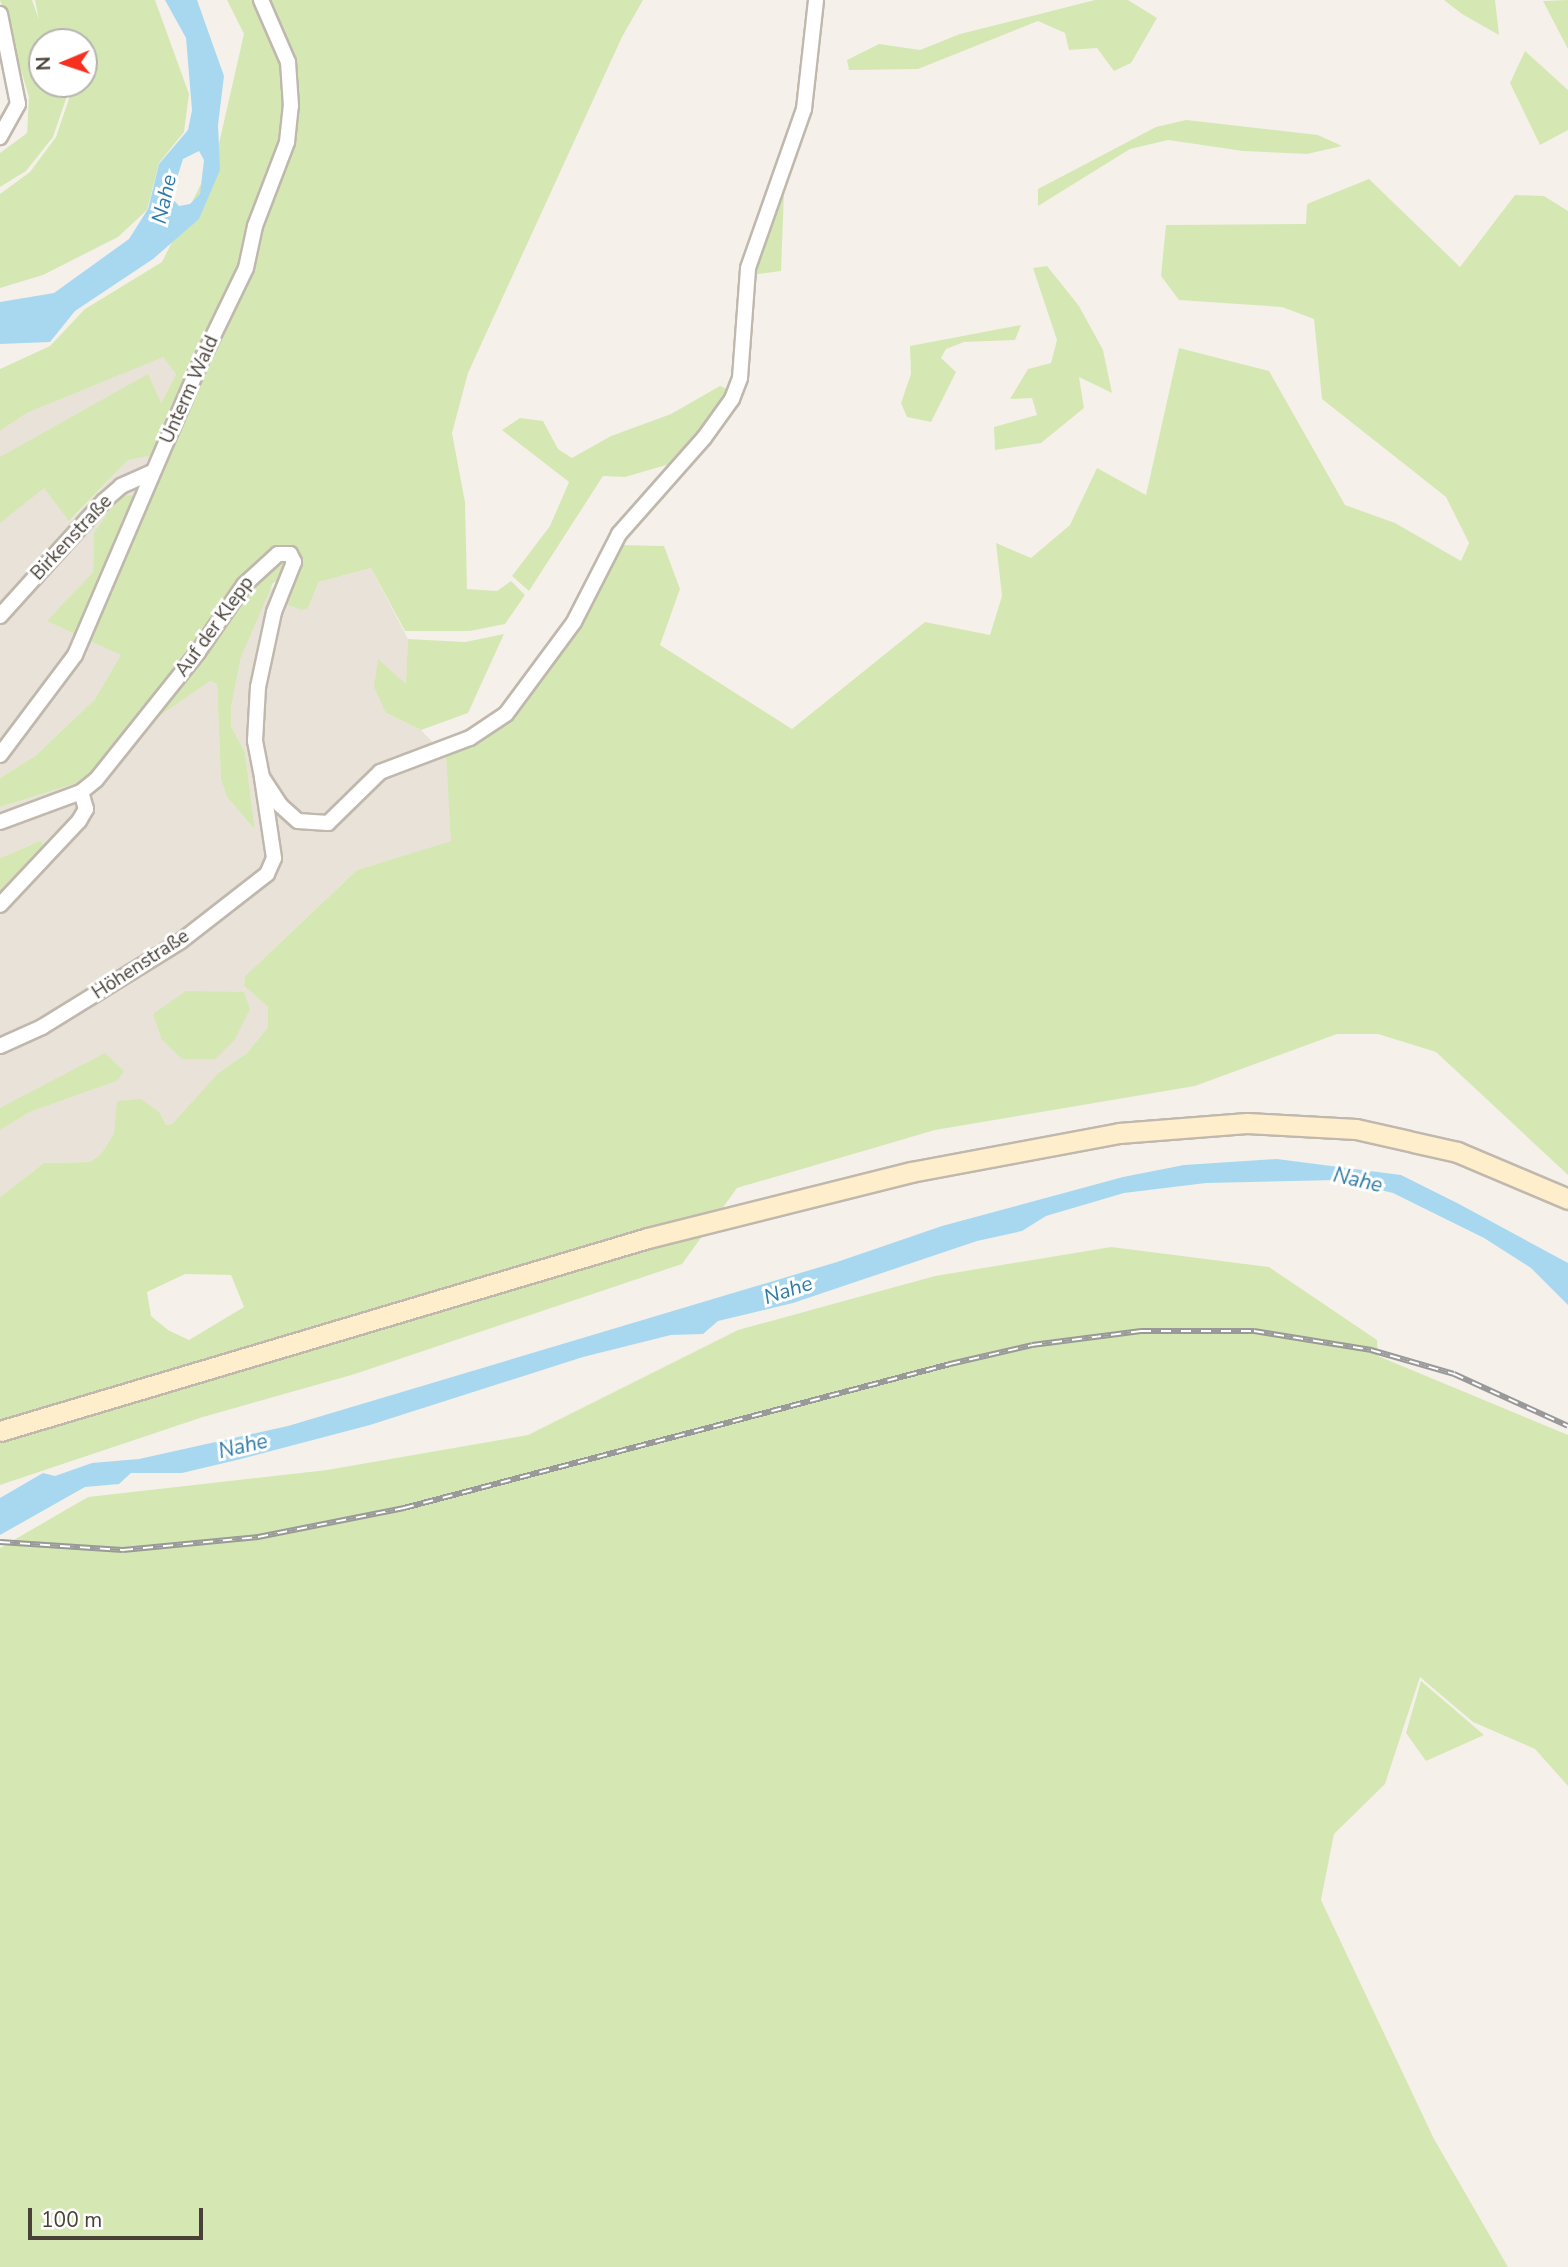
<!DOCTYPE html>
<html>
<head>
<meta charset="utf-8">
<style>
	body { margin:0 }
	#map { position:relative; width:1568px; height:2267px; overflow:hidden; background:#f5f1ea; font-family:"Nunito Sans",sans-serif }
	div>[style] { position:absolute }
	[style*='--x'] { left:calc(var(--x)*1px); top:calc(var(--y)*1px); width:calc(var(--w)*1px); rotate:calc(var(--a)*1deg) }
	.residential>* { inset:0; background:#e9e2d8 }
	.green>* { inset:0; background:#d5e8b4 }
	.water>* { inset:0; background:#a8d8f0 }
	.roads { filter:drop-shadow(2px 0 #c0b8ad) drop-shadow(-2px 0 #c0b8ad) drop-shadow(0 2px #c0b8ad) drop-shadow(0 -2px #c0b8ad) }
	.minor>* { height:14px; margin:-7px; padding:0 7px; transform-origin:7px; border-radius:7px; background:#fff }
	.secondary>* { height:19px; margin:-9.5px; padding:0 9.5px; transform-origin:9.5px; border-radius:9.5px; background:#feeecb }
	.rail>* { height:6px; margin-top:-3px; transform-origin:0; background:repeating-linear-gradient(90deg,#fff 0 10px,#999 0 20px); box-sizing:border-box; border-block:2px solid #999 }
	span { translate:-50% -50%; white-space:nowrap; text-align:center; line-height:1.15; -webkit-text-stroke:6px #fff; paint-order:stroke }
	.street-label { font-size:19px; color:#494138 }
	.water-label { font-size:21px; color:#2e7ca5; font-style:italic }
	.north { position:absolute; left:28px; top:28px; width:70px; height:70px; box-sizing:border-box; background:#fff; border:2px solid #b6b3af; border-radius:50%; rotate:268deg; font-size:19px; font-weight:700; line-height:28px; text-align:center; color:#494138 }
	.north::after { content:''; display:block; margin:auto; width:24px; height:32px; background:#f72f1f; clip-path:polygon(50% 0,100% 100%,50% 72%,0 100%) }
	.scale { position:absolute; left:28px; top:2208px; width:175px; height:32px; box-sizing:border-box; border:4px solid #494138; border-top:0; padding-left:9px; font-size:21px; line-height:24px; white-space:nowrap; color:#494138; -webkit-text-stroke:5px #fff; paint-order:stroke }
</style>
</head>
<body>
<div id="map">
	<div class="residential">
		<div style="clip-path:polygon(164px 356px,176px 374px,161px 403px,70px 521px,128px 460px,153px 454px,138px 495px,94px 533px,93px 572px,48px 621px,122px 654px,95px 699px,35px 756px,0 778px,0 431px,27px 413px)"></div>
		<div style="clip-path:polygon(371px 568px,408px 639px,407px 684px,386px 713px,421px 730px,446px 756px,452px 841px,357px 870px,245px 976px,244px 986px,268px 1007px,268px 1027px,247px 1053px,217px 1074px,172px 1124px,166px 1125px,160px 1113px,118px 1116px,114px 1135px,101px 1154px,90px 1162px,44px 1163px,0 1197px,0 1130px,30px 1112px,117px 1081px,0 1108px,0 891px,44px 851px,42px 840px,0 858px,0 807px,74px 784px,167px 706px,210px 681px,217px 684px,221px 780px,227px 797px,255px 830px,245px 752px,231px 726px,231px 708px,241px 657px,267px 591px,291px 576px,308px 608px,319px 582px)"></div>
	</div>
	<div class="green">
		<div style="clip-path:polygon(0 0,32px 0,39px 20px,35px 0,155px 0,189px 94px,184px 132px,159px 163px,147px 210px,118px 237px,43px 275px,0 288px,0 194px,30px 172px,56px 137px,74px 84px,84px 84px,84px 42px,42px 42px,42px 84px,71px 84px,53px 137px,26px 171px,0 187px,0 153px,27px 133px,29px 97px)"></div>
		<div style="clip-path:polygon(227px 0,643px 0,622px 37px,468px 373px,452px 433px,465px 502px,467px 589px,497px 591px,511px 581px,525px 595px,505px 624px,470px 631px,405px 631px,371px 568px,319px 582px,308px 608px,302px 610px,288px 605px,291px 577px,273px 583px,241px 657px,231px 708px,231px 726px,245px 752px,255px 830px,227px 797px,221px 780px,217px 684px,210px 681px,150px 722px,106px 776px,91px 773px,74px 784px,0 807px,0 778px,35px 756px,95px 699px,121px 655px,47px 621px,93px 572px,94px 533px,119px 496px,138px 495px,153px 455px,128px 460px,69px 521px,44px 488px,0 523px,0 457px,148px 374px,161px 403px,176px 374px,163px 357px,27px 413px,0 431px,0 369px,50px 346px,85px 309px,162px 262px,217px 152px,244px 34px)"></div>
		<div style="clip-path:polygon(1095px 0,1128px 0,1157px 18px,1131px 63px,1114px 71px,1097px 48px,1069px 50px,1065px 33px,1038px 21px,918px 69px,849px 70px,847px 60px,879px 44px,920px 50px,960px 34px)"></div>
		<div style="clip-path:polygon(1444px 0,1495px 0,1499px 35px,1462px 14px)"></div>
		<div style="clip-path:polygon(1568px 0,1568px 49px,1543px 1px)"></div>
		<div style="clip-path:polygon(1525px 51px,1568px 90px,1568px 130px,1540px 145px,1510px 83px)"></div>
		<div style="clip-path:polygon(1186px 120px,1318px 135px,1342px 146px,1307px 154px,1243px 151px,1168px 140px,1130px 149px,1038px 206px,1038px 189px,1156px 127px)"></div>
		<div style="clip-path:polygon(evenodd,1369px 179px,1460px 267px,1515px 195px,1544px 196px,1568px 211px,1568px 1175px,1436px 1052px,1378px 1034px,1337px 1034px,1195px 1086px,935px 1130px,737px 1188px,682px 1264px,355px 1374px,203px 1417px,0 1485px,0 1197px,44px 1163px,90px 1162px,101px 1154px,114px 1134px,117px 1101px,141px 1099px,160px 1113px,166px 1125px,172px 1124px,217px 1074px,247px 1053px,268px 1027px,268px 1007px,244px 986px,245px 976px,357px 870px,451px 841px,446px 756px,475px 743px,508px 719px,618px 545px,664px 546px,680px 589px,660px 645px,792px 729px,925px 622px,990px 635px,1002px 596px,996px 543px,1031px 558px,1070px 525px,1097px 468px,1146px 495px,1179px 348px,1269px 371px,1345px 505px,1395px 523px,1461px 561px,1469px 543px,1446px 497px,1322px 399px,1314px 319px,1282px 307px,1179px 300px,1161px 276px,1166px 225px,1306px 224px,1307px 204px,1369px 179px,185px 1274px,231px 1275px,244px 1307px,189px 1340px,168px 1330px,151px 1316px,147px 1292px,185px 1274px)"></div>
		<div style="clip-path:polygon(784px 193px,781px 271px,752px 275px,779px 196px)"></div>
		<div style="clip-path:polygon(1047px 266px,1079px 306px,1103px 350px,1112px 393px,1079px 377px,1084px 408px,1041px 443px,995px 450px,994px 427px,1037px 415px,1032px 398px,1010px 399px,1028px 369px,1051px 363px,1057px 340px,1033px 268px)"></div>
		<div style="clip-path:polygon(1021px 325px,1015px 340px,964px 342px,946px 349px,941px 358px,956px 372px,931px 422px,907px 417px,901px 403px,911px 374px,910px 346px)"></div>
		<div style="clip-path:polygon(720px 386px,732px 391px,720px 413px,673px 463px,625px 477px,603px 476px,529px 591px,512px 576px,550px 526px,569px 482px,502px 430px,520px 418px,543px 421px,558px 449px,572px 458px,611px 436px,671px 414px)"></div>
		<div style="clip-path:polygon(504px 634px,468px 713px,421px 730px,386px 713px,374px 687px,378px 659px,406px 684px,408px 639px,465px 642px)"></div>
		<div style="clip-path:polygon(42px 840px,44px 851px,0 891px,0 858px)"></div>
		<div style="clip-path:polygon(186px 991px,244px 992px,250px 1009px,234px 1041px,215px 1059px,182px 1059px,162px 1040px,153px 1014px)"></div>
		<div style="clip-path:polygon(105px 1053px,124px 1071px,117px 1081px,30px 1112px,0 1130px,0 1108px)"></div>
		<div style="clip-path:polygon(1111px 1247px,1269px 1267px,1377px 1340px,1378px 1356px,1568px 1435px,1568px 1786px,1535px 1749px,1473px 1722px,1420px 1677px,1385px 1784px,1334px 1834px,1321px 1900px,1434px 2139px,1508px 2267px,0 2267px,0 1548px,88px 1497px,327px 1470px,528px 1435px,738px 1330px,935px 1276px)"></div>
		<div style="clip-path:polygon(1421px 1681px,1484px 1735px,1426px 1761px,1406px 1733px)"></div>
	</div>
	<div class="water">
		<div style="clip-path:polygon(evenodd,165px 0,197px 0,224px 76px,218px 125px,220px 170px,199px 219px,153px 259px,75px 311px,50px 342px,0 344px,0 302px,54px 293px,129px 239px,148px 209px,159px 164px,188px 130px,192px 110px,186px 38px,165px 0,199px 151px,204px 160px,200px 194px,190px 204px,179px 206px,171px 197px,183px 159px,199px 151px)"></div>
		<div style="clip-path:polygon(1277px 1159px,1401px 1175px,1459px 1204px,1568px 1263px,1568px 1305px,1531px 1268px,1484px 1238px,1393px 1193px,1338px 1180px,1206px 1183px,1124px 1193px,1046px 1216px,1022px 1231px,977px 1241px,793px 1303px,718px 1321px,703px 1334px,671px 1335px,583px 1357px,370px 1425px,241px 1459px,182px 1473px,131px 1473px,119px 1484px,85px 1487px,0 1535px,0 1498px,43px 1473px,55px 1476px,92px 1463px,139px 1459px,288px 1426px,837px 1262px,942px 1226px,1123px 1177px,1184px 1165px)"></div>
	</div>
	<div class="roads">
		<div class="minor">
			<div style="--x:0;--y:14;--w:92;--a:78.7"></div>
			<div style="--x:18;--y:104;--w:38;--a:119"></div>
			<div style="--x:0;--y:616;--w:155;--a:-47.9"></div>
			<div style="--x:104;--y:501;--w:23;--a:-41"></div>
			<div style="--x:121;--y:486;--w:35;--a:-24"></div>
			<div style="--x:0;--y:755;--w:125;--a:-53.1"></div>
			<div style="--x:75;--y:655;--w:324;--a:-66.8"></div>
			<div style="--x:203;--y:357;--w:99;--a:-64.2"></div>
			<div style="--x:246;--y:268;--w:43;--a:-77.9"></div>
			<div style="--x:255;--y:226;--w:90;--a:-69.1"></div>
			<div style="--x:287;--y:142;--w:36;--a:-84"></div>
			<div style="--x:291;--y:106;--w:44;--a:-93.9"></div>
			<div style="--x:288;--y:62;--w:68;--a:-113.5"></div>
			<div style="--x:0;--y:822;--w:86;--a:-20.3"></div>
			<div style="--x:81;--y:792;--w:19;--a:-39"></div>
			<div style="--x:96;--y:780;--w:164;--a:-51.4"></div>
			<div style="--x:198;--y:652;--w:81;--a:-55.5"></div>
			<div style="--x:244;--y:585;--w:46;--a:-42.4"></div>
			<div style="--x:278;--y:554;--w:12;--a:0"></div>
			<div style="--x:290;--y:554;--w:9;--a:63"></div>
			<div style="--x:294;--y:562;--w:54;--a:111.8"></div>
			<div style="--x:274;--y:612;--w:77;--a:102"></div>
			<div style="--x:258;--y:687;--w:54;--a:93.2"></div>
			<div style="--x:255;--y:741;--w:37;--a:79"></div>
			<div style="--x:262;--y:777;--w:33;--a:57"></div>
			<div style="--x:280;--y:805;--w:24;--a:42"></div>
			<div style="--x:298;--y:821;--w:30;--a:4"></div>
			<div style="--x:328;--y:823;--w:73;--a:-44.4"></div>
			<div style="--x:380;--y:772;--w:96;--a:-20.7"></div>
			<div style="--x:470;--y:738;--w:43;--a:-33.7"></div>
			<div style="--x:506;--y:714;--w:114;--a:-53.5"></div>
			<div style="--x:574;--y:622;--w:99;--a:-62.9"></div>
			<div style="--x:619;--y:534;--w:128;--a:-48.5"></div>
			<div style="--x:704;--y:438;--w:48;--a:-54.3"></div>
			<div style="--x:732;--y:399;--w:22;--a:-69"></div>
			<div style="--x:740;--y:378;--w:110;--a:-85.8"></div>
			<div style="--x:748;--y:268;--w:169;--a:-70.6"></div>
			<div style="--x:804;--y:109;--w:110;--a:-83.7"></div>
			<div style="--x:0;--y:905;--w:115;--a:-46.8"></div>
			<div style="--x:79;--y:821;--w:14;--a:-60"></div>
			<div style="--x:86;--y:809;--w:18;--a:-106"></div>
			<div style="--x:0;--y:1046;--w:46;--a:-24.3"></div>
			<div style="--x:42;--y:1027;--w:163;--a:-31.7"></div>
			<div style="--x:181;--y:941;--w:109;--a:-37.9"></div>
			<div style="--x:267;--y:874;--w:17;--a:-66"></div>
			<div style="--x:274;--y:858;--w:81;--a:-98.5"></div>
		</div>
		<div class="secondary">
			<div style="--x:0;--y:1431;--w:676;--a:-16.59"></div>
			<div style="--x:648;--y:1238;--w:271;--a:-14.1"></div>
			<div style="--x:911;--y:1172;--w:212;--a:-10.6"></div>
			<div style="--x:1119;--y:1133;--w:128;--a:-4.5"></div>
			<div style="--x:1247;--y:1123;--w:109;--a:3.2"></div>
			<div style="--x:1356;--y:1129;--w:104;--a:12.8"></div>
			<div style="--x:1457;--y:1152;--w:121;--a:22.9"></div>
		</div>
	</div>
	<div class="rail">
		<div style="--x:0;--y:1542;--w:123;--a:3.7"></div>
		<div style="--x:123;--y:1550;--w:136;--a:-5.5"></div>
		<div style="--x:258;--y:1537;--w:149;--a:-11.2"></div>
		<div style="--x:404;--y:1508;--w:565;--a:-14.77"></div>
		<div style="--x:950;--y:1364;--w:84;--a:-13"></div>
		<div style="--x:1032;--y:1345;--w:110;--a:-7.3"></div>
		<div style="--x:1141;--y:1331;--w:113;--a:0"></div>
		<div style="--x:1254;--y:1331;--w:119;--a:9.2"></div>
		<div style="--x:1371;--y:1350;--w:86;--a:16.1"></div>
		<div style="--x:1454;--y:1374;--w:125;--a:24.5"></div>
	</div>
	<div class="street-label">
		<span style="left:190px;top:390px;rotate:-66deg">Unterm Wald</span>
		<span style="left:72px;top:538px;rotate:-47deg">Birkenstraße</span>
		<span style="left:215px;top:627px;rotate:-54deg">Auf der Klepp</span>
		<span style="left:141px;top:965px;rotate:-33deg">Höhenstraße</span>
	</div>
	<div class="water-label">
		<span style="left:164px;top:199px;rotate:-77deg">Nahe</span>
		<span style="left:1358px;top:1180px;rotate:13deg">Nahe</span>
		<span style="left:788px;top:1290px;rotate:-18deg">Nahe</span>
		<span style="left:243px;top:1446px;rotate:-13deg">Nahe</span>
	</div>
	<div class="north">N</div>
	<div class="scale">100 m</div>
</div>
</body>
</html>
